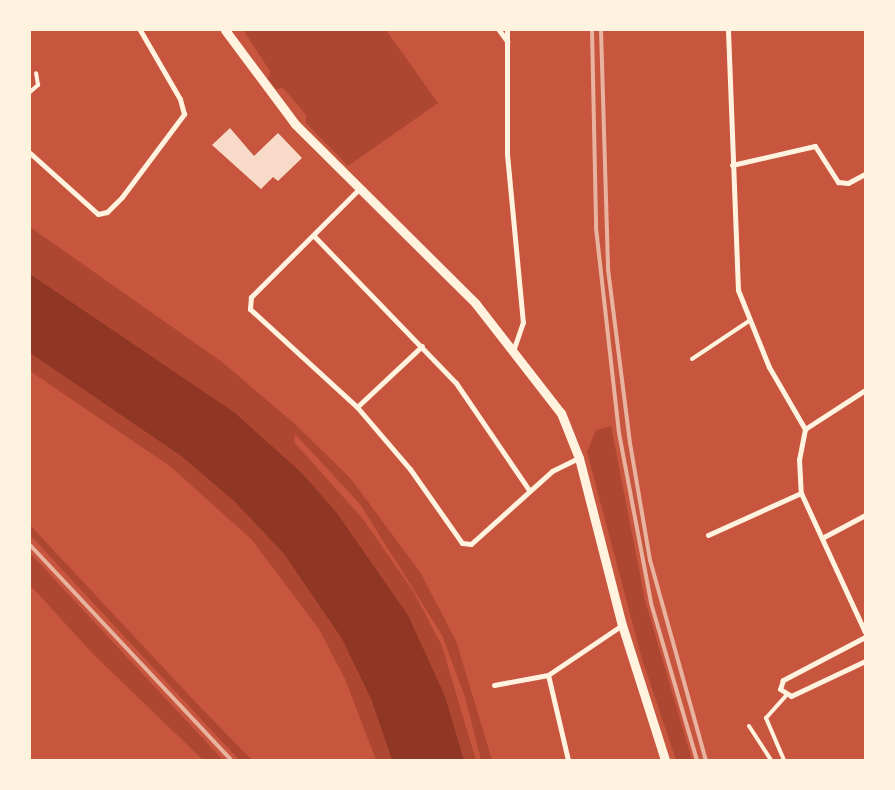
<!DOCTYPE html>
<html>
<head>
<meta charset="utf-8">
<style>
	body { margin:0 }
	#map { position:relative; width:895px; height:790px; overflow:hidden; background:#c8553d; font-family:"IBM Plex Sans",sans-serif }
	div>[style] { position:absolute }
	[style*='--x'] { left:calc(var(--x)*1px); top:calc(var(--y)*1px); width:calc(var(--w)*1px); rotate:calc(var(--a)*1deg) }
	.green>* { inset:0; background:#ae4732 }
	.water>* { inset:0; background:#8f3625 }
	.building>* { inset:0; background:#f7dbc8 }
	.service>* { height:4px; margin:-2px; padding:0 2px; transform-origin:2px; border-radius:2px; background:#fff3e0 }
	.minor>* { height:5px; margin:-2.5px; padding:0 2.5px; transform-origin:2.5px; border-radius:2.5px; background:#fff3e0 }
	.tertiary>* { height:9px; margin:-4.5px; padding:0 4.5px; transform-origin:4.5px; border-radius:4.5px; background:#fff3e0 }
	.rail>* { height:4px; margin:-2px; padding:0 2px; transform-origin:2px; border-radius:2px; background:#e9b49f }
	span { translate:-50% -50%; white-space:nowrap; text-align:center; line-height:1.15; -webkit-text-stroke:5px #fff3e0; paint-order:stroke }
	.frame { position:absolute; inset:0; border:31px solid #fff3e0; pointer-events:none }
</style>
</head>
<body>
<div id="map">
	<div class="green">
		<div style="clip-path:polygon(243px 30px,386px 30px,438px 103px,348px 166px,306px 123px,306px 115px,283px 88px,276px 89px,268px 79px,270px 71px)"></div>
		<div style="clip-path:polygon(30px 227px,222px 362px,295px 424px,351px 479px,420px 572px,456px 641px,492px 760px,481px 760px,465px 697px,442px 635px,360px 504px,295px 434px,294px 442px,363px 519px,413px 591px,442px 646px,476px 760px,464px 760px,445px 696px,408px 615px,337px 513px,302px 473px,234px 412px,30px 274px)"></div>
		<div style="clip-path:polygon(30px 353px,181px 456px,234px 501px,284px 554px,342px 639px,371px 699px,392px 760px,376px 760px,345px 679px,319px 629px,252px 540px,171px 467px,30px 371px)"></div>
		<div style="clip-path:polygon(611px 426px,645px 600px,692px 760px,676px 760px,642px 659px,587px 452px,596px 430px)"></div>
		<div style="clip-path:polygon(30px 525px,202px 709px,252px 760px,239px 760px,30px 535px)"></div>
		<div style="clip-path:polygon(30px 553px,153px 685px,223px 760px,203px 760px,93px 654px,30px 585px)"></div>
	</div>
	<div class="water">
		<div style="clip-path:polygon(30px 274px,234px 412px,302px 473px,337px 513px,408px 615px,445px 696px,464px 760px,392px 760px,371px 699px,342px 639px,284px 554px,234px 501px,181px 456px,30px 353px)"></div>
	</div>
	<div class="building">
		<div style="clip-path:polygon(230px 128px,254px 156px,278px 133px,302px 158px,278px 181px,273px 177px,261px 189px,212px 145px)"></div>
	</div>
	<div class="service">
		<div style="--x:30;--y:92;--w:11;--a:-41"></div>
		<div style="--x:38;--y:85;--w:12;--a:-99"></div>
		<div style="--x:692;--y:359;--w:69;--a:-33.7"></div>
		<div style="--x:749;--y:726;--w:40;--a:57.1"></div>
		<div style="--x:784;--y:760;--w:46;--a:-113.2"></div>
		<div style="--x:766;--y:718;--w:30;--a:-48"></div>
	</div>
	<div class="minor">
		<div style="--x:499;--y:30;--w:14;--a:54"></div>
		<div style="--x:507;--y:30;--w:124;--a:90"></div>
		<div style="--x:507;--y:154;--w:169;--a:84.6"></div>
		<div style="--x:523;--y:322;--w:28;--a:109"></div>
		<div style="--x:728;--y:30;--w:260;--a:87.8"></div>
		<div style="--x:738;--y:290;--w:83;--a:68.1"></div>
		<div style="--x:769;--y:367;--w:72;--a:59.9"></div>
		<div style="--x:805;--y:429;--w:31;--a:101"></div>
		<div style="--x:799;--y:459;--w:34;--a:87"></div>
		<div style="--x:801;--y:493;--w:153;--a:65.3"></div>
		<div style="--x:30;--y:153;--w:91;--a:41.9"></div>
		<div style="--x:98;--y:214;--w:9;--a:-13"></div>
		<div style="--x:107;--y:212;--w:21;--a:-45"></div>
		<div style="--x:122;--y:197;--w:104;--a:-53.2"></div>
		<div style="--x:184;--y:114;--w:16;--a:-105"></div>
		<div style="--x:180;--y:99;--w:80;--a:-120.1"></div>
		<div style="--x:732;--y:165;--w:85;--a:-12.9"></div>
		<div style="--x:815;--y:146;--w:43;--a:57.4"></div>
		<div style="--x:838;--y:182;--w:10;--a:6"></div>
		<div style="--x:848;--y:183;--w:19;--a:-28"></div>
		<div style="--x:359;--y:189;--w:153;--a:135"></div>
		<div style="--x:251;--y:297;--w:12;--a:95"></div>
		<div style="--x:250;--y:309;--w:145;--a:42.5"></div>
		<div style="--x:357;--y:407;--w:82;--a:49.5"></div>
		<div style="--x:410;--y:469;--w:90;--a:54.9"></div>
		<div style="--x:462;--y:543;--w:9;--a:6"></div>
		<div style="--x:471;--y:544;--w:109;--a:-42"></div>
		<div style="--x:552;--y:471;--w:30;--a:-26"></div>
		<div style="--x:314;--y:236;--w:204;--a:46"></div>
		<div style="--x:456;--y:383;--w:130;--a:55.7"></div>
		<div style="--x:357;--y:407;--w:89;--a:-43.2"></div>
		<div style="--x:805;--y:429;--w:72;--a:-33"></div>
		<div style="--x:708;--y:535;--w:102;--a:-24.3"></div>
		<div style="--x:822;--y:538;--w:49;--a:-28.1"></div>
		<div style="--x:865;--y:637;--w:93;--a:152.3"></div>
		<div style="--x:783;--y:680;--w:9;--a:108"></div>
		<div style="--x:780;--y:689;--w:13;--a:32"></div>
		<div style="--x:791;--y:696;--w:82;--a:-25.3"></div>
		<div style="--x:494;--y:685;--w:55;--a:-10.5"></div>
		<div style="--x:568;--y:760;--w:87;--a:-103.2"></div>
		<div style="--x:548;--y:675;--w:89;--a:-34"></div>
	</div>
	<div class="tertiary">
		<div style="--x:225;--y:30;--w:117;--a:53.3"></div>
		<div style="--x:295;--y:124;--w:255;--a:44.8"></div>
		<div style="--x:476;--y:304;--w:138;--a:52.1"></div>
		<div style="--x:561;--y:413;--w:48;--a:68.2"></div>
		<div style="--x:579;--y:458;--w:172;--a:75.6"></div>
		<div style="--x:622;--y:625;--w:142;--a:72.3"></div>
	</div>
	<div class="rail">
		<div style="--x:592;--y:30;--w:198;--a:88.8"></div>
		<div style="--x:596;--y:228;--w:206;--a:83.6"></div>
		<div style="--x:619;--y:433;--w:173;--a:79.3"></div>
		<div style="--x:651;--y:603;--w:164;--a:73.7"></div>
		<div style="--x:601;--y:30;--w:239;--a:88.3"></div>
		<div style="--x:608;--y:269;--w:175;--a:82.8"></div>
		<div style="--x:630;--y:443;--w:119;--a:80.3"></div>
		<div style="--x:650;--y:560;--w:208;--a:74.4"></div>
		<div style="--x:30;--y:545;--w:294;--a:46.9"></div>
	</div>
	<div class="frame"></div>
</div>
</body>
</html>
